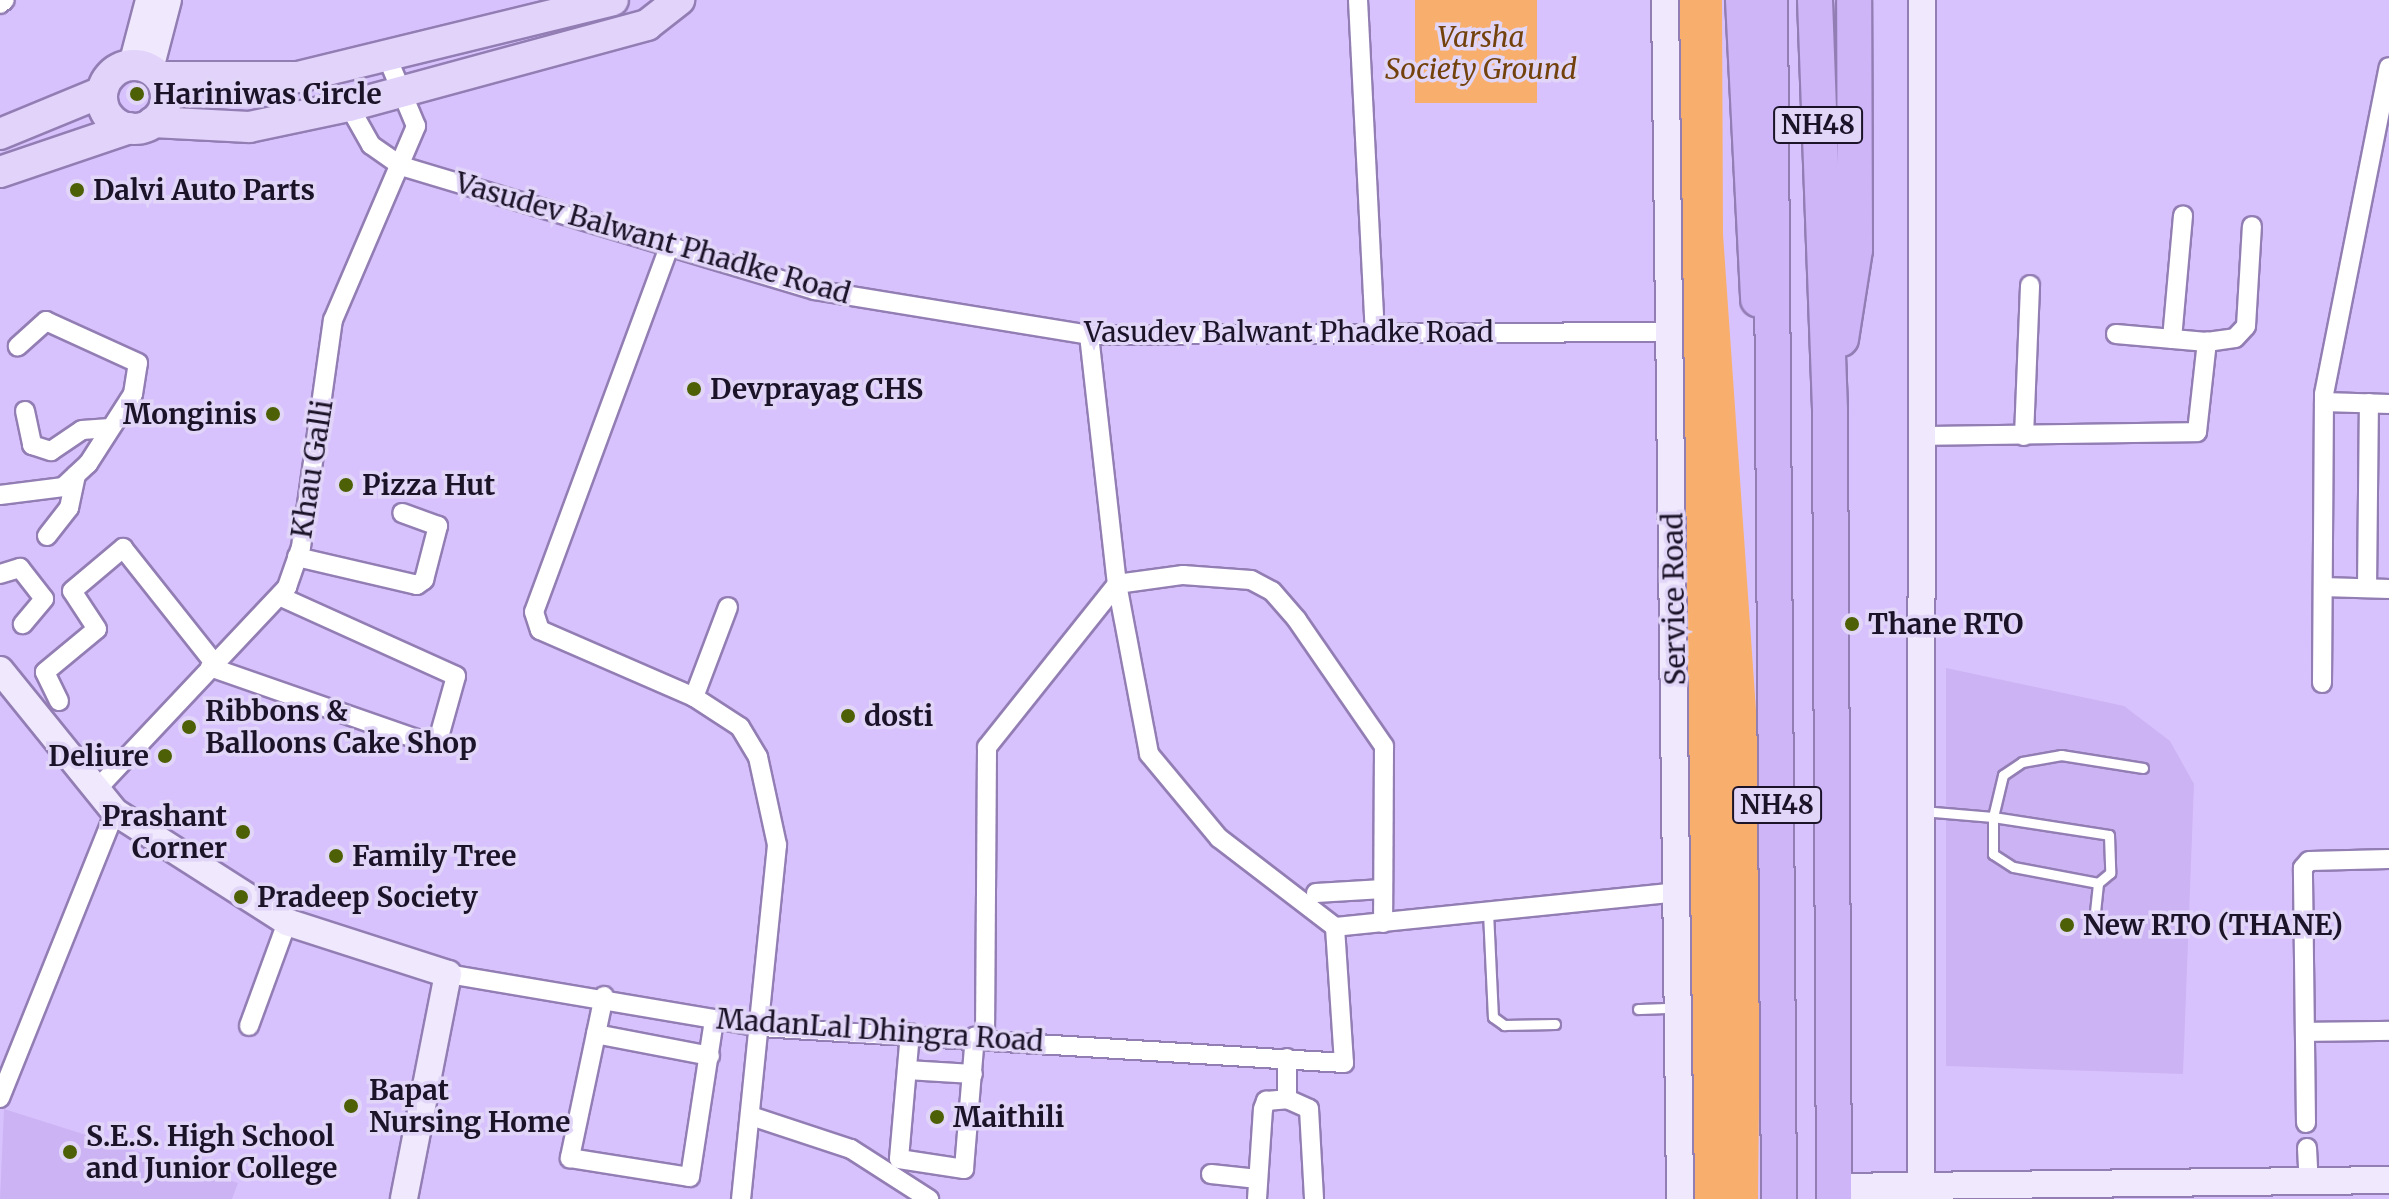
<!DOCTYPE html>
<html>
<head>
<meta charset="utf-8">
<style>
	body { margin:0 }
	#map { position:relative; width:2389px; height:1199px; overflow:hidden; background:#d8c2fd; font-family:Merriweather,serif }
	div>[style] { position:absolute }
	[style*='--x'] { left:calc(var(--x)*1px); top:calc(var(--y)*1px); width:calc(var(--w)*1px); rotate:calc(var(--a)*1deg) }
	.built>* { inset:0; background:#ccb3f3 }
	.green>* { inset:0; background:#f8af6d; transform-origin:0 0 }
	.roads { filter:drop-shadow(2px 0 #937eb4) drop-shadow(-2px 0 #937eb4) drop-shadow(0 2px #937eb4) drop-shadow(0 -2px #937eb4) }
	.lane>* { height:9px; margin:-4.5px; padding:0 4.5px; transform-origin:4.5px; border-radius:4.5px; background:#fff }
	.street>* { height:18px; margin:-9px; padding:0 9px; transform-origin:9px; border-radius:9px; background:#fff }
	.secondary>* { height:26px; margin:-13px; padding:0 13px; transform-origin:13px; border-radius:13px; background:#f0e9fd }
	.primary>* { height:30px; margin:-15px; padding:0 15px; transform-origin:15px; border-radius:15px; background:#e2d3fb }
	.primary>.ring { margin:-15px; padding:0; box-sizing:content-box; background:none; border:30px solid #e2d3fb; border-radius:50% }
	.highway>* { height:34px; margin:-17px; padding:0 17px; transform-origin:17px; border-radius:17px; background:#ceb5f8 }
	.dots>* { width:22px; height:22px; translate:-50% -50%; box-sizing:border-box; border:4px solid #e1d5f8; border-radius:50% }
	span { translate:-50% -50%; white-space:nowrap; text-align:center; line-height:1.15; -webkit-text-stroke:7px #e1d5f8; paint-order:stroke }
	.shield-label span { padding:2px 6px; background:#e1d5f8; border:2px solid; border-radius:6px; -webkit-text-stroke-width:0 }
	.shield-label { font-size:26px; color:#1b1328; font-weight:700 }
	.park-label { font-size:28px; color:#73420c; font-style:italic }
	.poi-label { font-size:28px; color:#1b1328; font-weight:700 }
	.left { translate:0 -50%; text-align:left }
	.right { translate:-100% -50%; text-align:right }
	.street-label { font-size:28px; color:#1b1328 }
</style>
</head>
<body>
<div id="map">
	<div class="built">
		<div style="clip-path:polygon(1946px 668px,2124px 706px,2170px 741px,2194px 784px,2183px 1074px,1946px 1066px)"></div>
		<div style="clip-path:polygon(4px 1109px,238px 1183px,232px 1199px,0 1199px)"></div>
	</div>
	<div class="green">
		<div style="left:1415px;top:0;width:122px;height:103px"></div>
		<div style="clip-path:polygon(1676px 0,1722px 0,1723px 234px,1762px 797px,1758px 1199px,1687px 1199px)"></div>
	</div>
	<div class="roads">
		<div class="lane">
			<div style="--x:1922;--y:811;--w:71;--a:4.8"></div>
			<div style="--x:1993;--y:817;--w:117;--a:8.8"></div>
			<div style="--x:2109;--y:835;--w:38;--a:88"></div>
			<div style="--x:2110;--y:873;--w:16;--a:140"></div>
			<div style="--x:2098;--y:883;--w:86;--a:-169.3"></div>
			<div style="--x:2013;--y:867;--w:24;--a:-147"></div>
			<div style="--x:1993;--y:854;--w:37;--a:-90"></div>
			<div style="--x:1993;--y:817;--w:43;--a:-76.6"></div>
			<div style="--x:2003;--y:775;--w:23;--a:-34"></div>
			<div style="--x:2022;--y:762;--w:40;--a:-10"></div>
			<div style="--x:2061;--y:755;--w:83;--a:9"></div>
			<div style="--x:1488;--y:912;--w:105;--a:87.3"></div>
			<div style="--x:1493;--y:1017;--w:14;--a:36"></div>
			<div style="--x:1504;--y:1025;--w:51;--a:-1.1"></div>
			<div style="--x:2095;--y:912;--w:29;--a:-84"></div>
			<div style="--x:1638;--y:1009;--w:37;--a:-2"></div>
		</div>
		<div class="street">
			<div style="--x:1358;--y:0;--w:333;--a:87.1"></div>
			<div style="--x:0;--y:4;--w:6;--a:-39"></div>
			<div style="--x:349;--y:106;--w:45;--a:60.6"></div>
			<div style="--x:371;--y:145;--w:37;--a:35"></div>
			<div style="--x:401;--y:166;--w:432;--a:16.7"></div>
			<div style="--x:815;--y:290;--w:278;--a:9.3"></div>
			<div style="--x:1089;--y:335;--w:582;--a:-0.3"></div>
			<div style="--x:669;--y:247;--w:389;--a:110.3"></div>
			<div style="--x:534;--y:612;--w:19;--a:72"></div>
			<div style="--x:540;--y:630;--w:168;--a:23.5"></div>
			<div style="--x:694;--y:697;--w:55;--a:33.1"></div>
			<div style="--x:740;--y:727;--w:35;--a:59"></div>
			<div style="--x:758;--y:757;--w:90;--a:77.8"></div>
			<div style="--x:777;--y:845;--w:356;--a:95.8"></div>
			<div style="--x:2116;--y:334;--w:91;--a:5"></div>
			<div style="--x:1089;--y:335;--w:251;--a:83.6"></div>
			<div style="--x:1117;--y:584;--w:173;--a:79.3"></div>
			<div style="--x:1149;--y:754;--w:109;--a:50.2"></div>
			<div style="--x:1219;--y:838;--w:146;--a:37.5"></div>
			<div style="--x:2172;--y:339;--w:124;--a:-84.9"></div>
			<div style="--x:2324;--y:402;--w:65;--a:1.8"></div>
			<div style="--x:25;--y:411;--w:35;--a:78"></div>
			<div style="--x:32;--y:445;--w:20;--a:18"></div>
			<div style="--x:51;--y:451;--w:37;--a:-34"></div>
			<div style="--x:82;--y:430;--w:28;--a:-4"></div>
			<div style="--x:1921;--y:436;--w:276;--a:-0.8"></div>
			<div style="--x:2197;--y:432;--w:91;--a:-83.7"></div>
			<div style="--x:2207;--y:342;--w:28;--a:-8"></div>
			<div style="--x:2235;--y:338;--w:16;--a:-47"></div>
			<div style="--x:2246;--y:326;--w:100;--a:-86.6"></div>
			<div style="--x:2024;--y:436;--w:151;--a:-87.7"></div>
			<div style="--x:0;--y:495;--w:64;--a:-7.2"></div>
			<div style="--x:63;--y:487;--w:34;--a:-43"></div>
			<div style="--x:88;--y:464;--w:83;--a:-57.3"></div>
			<div style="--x:133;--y:394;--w:31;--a:-81"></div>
			<div style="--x:138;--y:363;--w:101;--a:-155.5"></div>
			<div style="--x:46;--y:321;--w:38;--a:138"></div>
			<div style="--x:47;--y:536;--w:36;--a:-52"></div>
			<div style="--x:69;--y:508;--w:34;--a:-78"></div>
			<div style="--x:297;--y:557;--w:123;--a:13.1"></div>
			<div style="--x:417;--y:585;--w:9;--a:-36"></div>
			<div style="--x:424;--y:580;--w:56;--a:-75.5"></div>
			<div style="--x:438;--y:526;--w:38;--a:-160"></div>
			<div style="--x:0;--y:574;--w:21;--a:-17"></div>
			<div style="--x:20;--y:568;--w:39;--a:52"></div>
			<div style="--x:44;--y:599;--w:33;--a:130"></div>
			<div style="--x:2323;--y:587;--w:66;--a:1.7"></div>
			<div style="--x:2367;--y:588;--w:185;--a:-89.4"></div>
			<div style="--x:210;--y:667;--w:228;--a:19.2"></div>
			<div style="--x:425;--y:742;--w:15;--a:-20"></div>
			<div style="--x:439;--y:737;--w:63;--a:-74.4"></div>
			<div style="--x:456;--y:676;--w:194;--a:-155.7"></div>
			<div style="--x:2322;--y:683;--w:289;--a:-89.6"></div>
			<div style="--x:2324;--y:394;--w:333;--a:-78.8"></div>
			<div style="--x:694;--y:697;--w:96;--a:-69.3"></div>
			<div style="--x:59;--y:701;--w:32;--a:-116"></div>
			<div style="--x:45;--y:672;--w:67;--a:-39.6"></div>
			<div style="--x:97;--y:629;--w:45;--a:-123.3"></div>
			<div style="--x:72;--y:591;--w:67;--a:-40.1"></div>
			<div style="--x:123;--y:548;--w:147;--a:51.6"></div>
			<div style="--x:96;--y:790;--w:279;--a:-46.7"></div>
			<div style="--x:287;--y:587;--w:42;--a:-70.7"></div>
			<div style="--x:301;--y:547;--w:229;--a:-82"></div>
			<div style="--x:333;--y:320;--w:211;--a:-66.8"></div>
			<div style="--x:416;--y:126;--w:75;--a:-112.8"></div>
			<div style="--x:1316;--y:893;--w:67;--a:-3.4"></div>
			<div style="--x:1335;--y:927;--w:344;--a:-5.8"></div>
			<div style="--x:448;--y:974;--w:317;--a:9.6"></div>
			<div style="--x:761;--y:1027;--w:584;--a:3.53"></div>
			<div style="--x:1344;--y:1063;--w:136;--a:-93.8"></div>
			<div style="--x:604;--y:996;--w:166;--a:101.9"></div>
			<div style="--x:570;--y:1158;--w:121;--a:9"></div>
			<div style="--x:690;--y:1177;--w:158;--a:-81.3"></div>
			<div style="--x:249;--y:1026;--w:111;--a:-69.9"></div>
			<div style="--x:2305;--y:1032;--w:84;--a:-0.7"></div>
			<div style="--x:910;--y:1033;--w:126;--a:95"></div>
			<div style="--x:899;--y:1159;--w:66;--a:8.7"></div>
			<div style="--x:964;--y:1169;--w:133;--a:-85.3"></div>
			<div style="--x:596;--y:1034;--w:116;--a:10.9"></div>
			<div style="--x:985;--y:1036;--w:289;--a:-89.6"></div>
			<div style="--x:987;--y:747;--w:208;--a:-51.4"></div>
			<div style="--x:1117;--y:584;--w:67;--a:-7.8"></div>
			<div style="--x:1183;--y:575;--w:68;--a:4.2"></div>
			<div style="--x:1251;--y:580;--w:24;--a:28"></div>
			<div style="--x:1272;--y:591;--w:38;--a:49"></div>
			<div style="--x:1297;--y:620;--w:153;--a:55.4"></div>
			<div style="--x:1384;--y:746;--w:177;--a:90.3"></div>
			<div style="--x:907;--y:1070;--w:66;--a:3.5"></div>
			<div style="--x:0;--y:1098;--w:308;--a:-68.1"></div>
			<div style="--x:1287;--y:1099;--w:41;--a:-90"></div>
			<div style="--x:754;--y:1117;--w:102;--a:18.3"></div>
			<div style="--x:851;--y:1149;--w:93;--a:32.7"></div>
			<div style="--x:2306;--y:1123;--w:255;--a:-90.7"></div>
			<div style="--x:2303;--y:868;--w:9;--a:-49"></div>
			<div style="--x:2309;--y:861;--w:80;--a:-1.4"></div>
			<div style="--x:2307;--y:1148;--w:33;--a:87"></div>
			<div style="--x:1211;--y:1174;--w:47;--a:6.1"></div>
			<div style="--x:1257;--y:1199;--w:90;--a:-86.2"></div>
			<div style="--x:1263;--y:1109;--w:9;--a:-69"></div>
			<div style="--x:1266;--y:1101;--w:21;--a:-5"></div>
			<div style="--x:1287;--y:1099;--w:24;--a:24"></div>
			<div style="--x:1309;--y:1109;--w:90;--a:86.8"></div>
		</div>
		<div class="secondary">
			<div style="--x:1665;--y:0;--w:1199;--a:89.28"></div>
			<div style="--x:132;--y:65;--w:67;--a:-75.3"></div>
			<div style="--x:150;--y:69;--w:71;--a:-75.4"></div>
			<div style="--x:0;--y:670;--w:183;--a:51"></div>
			<div style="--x:115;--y:812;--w:204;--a:32.6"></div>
			<div style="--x:287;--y:922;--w:169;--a:17.9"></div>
			<div style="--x:448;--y:974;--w:229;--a:101.1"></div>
			<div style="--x:1834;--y:1187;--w:555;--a:-0.72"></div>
			<div style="--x:1921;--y:1199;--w:1199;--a:-89.95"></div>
		</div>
		<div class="primary">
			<div class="ring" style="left:102px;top:65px;width:34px;height:34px"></div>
			<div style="--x:160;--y:77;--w:138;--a:0"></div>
			<div style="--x:298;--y:77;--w:324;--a:-13.7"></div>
			<div style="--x:153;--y:122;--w:96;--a:3"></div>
			<div style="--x:249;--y:127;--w:102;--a:-11.9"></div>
			<div style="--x:349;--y:106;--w:309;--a:-15.2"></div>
			<div style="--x:647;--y:25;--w:41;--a:-38"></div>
			<div style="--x:0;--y:134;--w:110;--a:-22.4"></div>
			<div style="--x:0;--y:172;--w:137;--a:-18.7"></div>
		</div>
		<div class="highway">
			<div style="--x:1743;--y:0;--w:300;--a:87.1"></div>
			<div style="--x:1770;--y:0;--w:1199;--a:89.57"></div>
			<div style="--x:1815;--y:0;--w:411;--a:87.9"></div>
			<div style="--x:1830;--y:411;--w:788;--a:89.71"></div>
			<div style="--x:1841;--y:339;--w:90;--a:-81.1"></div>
			<div style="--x:1855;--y:250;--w:250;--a:-90.2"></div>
		</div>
	</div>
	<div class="dots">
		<div style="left:137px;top:94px;background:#4e6006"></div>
		<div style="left:77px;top:190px;background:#4e6006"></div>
		<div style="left:694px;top:389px;background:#4e6006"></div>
		<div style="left:273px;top:414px;background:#4e6006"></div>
		<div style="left:346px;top:485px;background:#4e6006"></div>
		<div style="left:1852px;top:624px;background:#4e6006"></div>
		<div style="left:848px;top:716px;background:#4e6006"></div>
		<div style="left:189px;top:727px;background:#4e6006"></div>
		<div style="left:165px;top:756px;background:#4e6006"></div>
		<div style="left:243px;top:832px;background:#4e6006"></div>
		<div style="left:336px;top:856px;background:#4e6006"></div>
		<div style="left:241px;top:897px;background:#4e6006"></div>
		<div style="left:2067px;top:925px;background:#4e6006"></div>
		<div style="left:351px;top:1106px;background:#4e6006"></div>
		<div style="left:937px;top:1117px;background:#4e6006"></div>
		<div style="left:70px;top:1152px;background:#4e6006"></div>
	</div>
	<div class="shield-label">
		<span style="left:1818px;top:125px">NH48</span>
		<span style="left:1777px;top:805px">NH48</span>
	</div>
	<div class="park-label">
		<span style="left:1481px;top:53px">Varsha<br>Society Ground</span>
	</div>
	<div class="poi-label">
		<span class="left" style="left:153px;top:94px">Hariniwas Circle</span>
		<span class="left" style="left:93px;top:190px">Dalvi Auto Parts</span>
		<span class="left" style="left:710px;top:389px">Devprayag CHS</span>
		<span class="right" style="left:257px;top:414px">Monginis</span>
		<span class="left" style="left:362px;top:485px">Pizza Hut</span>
		<span class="left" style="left:1868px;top:624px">Thane RTO</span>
		<span class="left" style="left:205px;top:727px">Ribbons &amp;<br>Balloons Cake Shop</span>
		<span class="left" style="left:864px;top:716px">dosti</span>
		<span class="right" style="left:149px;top:756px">Deliure</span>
		<span class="right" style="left:227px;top:832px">Prashant<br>Corner</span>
		<span class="left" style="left:352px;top:856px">Family Tree</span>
		<span class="left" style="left:257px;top:897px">Pradeep Society</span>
		<span class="left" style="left:2083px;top:925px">New RTO (THANE)</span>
		<span class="left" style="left:369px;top:1106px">Bapat<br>Nursing Home</span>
		<span class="left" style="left:953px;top:1117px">Maithili</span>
		<span class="left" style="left:86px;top:1152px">S.E.S. High School<br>and Junior College</span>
	</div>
	<div class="street-label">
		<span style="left:653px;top:238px;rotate:16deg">Vasudev Balwant Phadke Road</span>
		<span style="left:1289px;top:332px">Vasudev Balwant Phadke Road</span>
		<span style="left:312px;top:469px;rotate:-81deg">Khau Galli</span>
		<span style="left:1674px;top:599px;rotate:-91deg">Service Road</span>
		<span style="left:880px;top:1030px;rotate:4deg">MadanLal Dhingra Road</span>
	</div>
</div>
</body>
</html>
